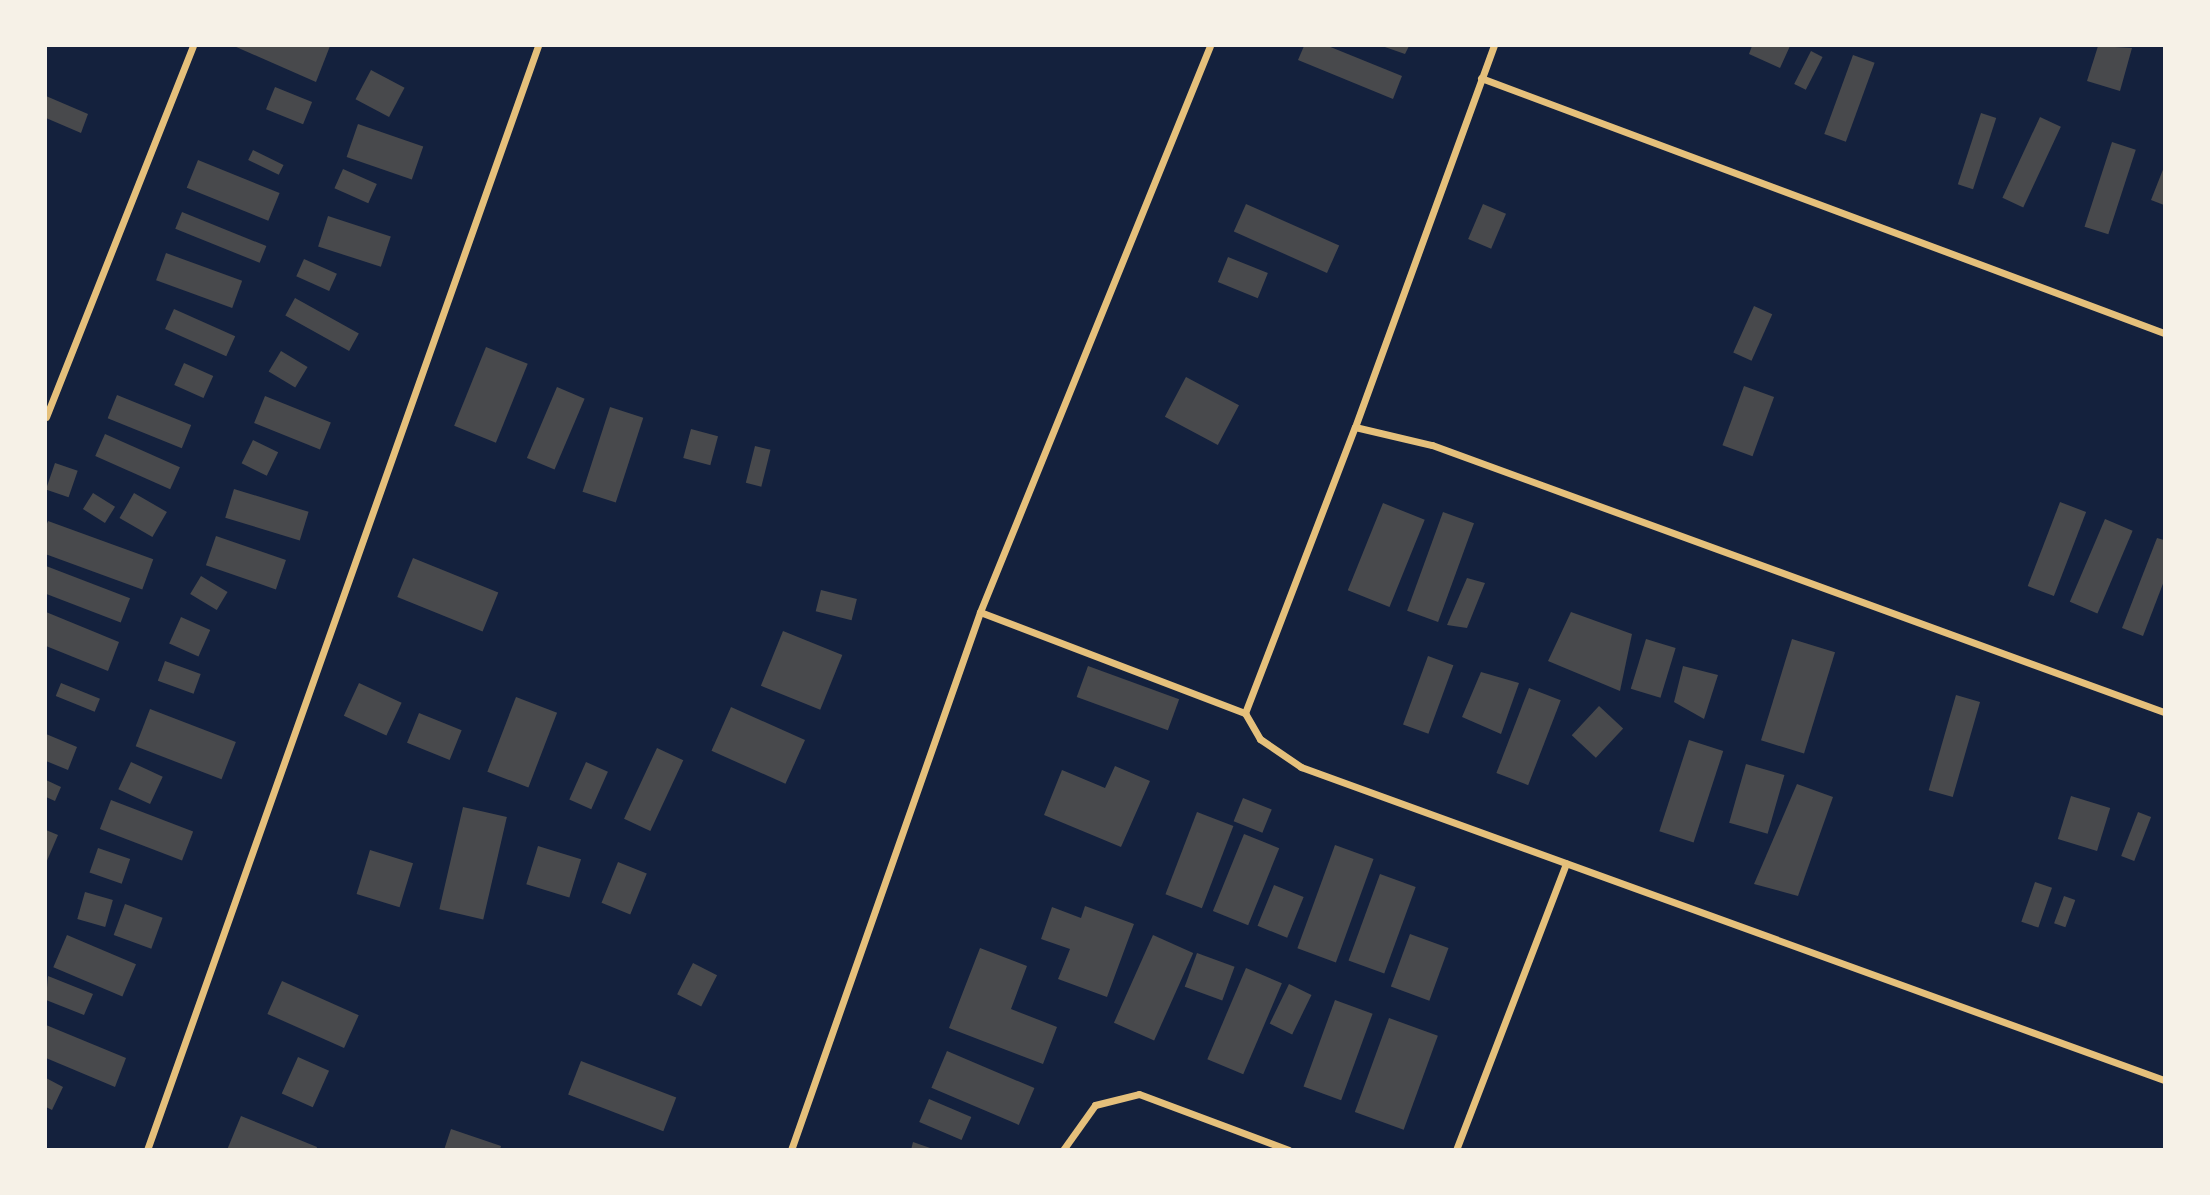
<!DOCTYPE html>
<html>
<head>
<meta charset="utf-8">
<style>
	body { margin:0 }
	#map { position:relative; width:2210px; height:1195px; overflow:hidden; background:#14213d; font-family:Lato,sans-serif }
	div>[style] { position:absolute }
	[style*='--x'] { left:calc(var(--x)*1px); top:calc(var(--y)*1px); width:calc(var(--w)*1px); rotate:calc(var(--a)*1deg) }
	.building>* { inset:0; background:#48494c; transform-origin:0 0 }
	.minor>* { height:7px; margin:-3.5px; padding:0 3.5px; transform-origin:3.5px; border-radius:3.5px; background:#e5c07b }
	span { translate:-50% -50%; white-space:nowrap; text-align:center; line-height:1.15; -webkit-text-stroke:7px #f6f1e7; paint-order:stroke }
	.frame { position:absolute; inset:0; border:47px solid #f6f1e7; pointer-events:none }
</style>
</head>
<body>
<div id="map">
	<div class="building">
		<div style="clip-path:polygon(234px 46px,330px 46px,316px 82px)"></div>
		<div style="clip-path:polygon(1304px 46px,1328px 46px,1402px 76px,1393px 99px,1298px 60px)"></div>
		<div style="clip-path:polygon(1382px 46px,1409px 46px,1405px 54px)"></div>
		<div style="clip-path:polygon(1752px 46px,1790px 46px,1780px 68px,1749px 54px)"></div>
		<div style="clip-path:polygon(2098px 46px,2132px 48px,2120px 91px,2087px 81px)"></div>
		<div style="left:1811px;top:51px;width:13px;height:37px;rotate:27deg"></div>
		<div style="left:1853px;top:55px;width:23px;height:84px;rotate:20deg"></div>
		<div style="left:371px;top:70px;width:38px;height:33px;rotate:28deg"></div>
		<div style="left:275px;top:87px;width:40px;height:24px;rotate:22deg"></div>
		<div style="clip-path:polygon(46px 96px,88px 114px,81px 133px,46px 118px)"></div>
		<div style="left:1981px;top:113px;width:16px;height:75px;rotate:18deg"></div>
		<div style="left:2040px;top:117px;width:23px;height:89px;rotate:25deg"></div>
		<div style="left:358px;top:124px;width:69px;height:35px;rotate:19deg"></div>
		<div style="left:2112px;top:142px;width:25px;height:89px;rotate:18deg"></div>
		<div style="left:253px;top:150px;width:34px;height:11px;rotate:26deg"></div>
		<div style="left:198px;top:160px;width:88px;height:30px;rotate:22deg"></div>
		<div style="clip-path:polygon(2164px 167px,2164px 205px,2151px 200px)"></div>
		<div style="left:343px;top:169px;width:37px;height:21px;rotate:24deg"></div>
		<div style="left:1246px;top:204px;width:102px;height:30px;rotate:24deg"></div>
		<div style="left:1483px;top:204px;width:25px;height:38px;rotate:23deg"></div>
		<div style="left:182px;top:212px;width:91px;height:18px;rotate:22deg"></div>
		<div style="left:328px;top:216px;width:66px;height:32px;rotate:18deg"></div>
		<div style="left:166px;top:253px;width:81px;height:29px;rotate:20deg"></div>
		<div style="left:1228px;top:257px;width:43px;height:27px;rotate:22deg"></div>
		<div style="left:304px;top:259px;width:36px;height:19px;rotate:24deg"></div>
		<div style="left:295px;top:298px;width:73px;height:20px;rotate:29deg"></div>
		<div style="left:1754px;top:306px;width:20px;height:51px;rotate:24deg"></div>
		<div style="left:174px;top:309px;width:67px;height:22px;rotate:24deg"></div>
		<div style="left:486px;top:347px;width:45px;height:85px;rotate:22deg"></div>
		<div style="left:281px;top:351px;width:31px;height:24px;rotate:31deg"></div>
		<div style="left:184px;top:363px;width:32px;height:24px;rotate:24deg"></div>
		<div style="left:1186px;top:377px;width:60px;height:45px;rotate:28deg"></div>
		<div style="left:1744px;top:386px;width:32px;height:63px;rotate:20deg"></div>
		<div style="left:557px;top:387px;width:30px;height:77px;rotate:23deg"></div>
		<div style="left:117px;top:395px;width:80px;height:25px;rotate:22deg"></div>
		<div style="left:265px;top:396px;width:71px;height:29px;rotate:22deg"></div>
		<div style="left:610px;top:407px;width:35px;height:89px;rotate:18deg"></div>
		<div style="left:691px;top:429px;width:28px;height:30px;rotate:15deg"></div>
		<div style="left:105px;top:434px;width:82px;height:24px;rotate:24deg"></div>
		<div style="left:253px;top:440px;width:28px;height:26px;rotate:26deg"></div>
		<div style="left:755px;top:446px;width:16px;height:38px;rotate:14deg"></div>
		<div style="left:55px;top:463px;width:24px;height:28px;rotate:19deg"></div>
		<div style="left:234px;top:489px;width:78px;height:30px;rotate:17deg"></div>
		<div style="left:93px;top:493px;width:26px;height:19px;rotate:32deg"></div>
		<div style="left:134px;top:493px;width:38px;height:29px;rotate:30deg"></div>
		<div style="left:2060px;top:502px;width:28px;height:90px;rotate:21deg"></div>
		<div style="left:1383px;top:503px;width:45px;height:94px;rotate:22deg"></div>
		<div style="left:1443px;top:512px;width:33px;height:105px;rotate:20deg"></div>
		<div style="left:2105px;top:519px;width:30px;height:90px;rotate:23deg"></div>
		<div style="left:48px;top:521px;width:112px;height:32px;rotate:20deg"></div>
		<div style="left:216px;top:536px;width:74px;height:31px;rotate:19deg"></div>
		<div style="clip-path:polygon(2157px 538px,2164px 540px,2164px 581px,2143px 636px,2122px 628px)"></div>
		<div style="left:413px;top:558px;width:92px;height:42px;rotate:22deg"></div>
		<div style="left:46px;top:566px;width:90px;height:26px;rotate:21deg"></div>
		<div style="left:201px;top:576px;width:31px;height:21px;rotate:31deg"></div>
		<div style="clip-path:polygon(1467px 578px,1485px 583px,1467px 628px,1447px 625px)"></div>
		<div style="left:821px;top:590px;width:37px;height:22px;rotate:14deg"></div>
		<div style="clip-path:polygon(46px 612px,119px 642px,108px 671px,46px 646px)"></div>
		<div style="clip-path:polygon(1571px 612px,1632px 634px,1620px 691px,1548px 661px)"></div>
		<div style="left:181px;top:617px;width:32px;height:29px;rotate:24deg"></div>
		<div style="left:783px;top:631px;width:64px;height:59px;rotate:22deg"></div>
		<div style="left:1646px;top:639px;width:31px;height:52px;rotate:17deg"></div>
		<div style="left:1792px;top:639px;width:45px;height:106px;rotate:17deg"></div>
		<div style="left:1428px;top:656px;width:27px;height:73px;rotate:20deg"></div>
		<div style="left:165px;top:661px;width:38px;height:21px;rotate:20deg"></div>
		<div style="left:1088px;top:666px;width:97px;height:33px;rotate:20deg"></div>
		<div style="clip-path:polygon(1683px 666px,1718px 675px,1704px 719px,1674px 702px)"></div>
		<div style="clip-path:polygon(1481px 672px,1519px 683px,1501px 734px,1462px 717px)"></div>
		<div style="left:61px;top:683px;width:42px;height:14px;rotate:22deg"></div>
		<div style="left:359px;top:683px;width:47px;height:36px;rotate:25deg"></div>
		<div style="left:1529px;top:688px;width:34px;height:91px;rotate:21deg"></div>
		<div style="left:1956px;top:695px;width:25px;height:99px;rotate:16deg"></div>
		<div style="left:516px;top:697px;width:44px;height:80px;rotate:21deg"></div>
		<div style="left:1599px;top:706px;width:33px;height:40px;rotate:43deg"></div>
		<div style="left:731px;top:707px;width:81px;height:48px;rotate:24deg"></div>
		<div style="left:150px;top:709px;width:92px;height:40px;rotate:21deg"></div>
		<div style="left:419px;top:713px;width:46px;height:32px;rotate:22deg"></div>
		<div style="clip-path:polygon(46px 734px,77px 747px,68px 770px,46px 761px)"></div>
		<div style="left:1689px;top:740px;width:36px;height:96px;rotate:18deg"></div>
		<div style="left:657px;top:748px;width:29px;height:78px;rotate:25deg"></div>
		<div style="left:131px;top:762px;width:35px;height:30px;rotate:25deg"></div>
		<div style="left:586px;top:762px;width:24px;height:41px;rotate:24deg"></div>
		<div style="left:1746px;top:764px;width:40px;height:61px;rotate:16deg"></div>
		<div style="clip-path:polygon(1115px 766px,1150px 781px,1121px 847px,1044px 815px,1062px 770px,1105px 788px)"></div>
		<div style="clip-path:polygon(46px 780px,61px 787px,55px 801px,46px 797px)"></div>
		<div style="clip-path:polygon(1797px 784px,1833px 797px,1798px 896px,1754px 884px)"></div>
		<div style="left:2071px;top:796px;width:41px;height:45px;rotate:17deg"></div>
		<div style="left:1243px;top:798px;width:31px;height:25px;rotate:22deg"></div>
		<div style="left:111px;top:800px;width:88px;height:31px;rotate:21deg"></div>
		<div style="left:463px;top:807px;width:45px;height:105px;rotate:13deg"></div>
		<div style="left:1197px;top:812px;width:39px;height:88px;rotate:21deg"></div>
		<div style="left:2138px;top:812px;width:14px;height:47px;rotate:21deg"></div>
		<div style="clip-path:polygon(46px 830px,58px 835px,46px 863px)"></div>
		<div style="left:1244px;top:834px;width:38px;height:83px;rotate:22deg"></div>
		<div style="left:1335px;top:845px;width:41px;height:110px;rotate:20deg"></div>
		<div style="left:538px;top:846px;width:45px;height:40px;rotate:17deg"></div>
		<div style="left:98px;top:848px;width:34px;height:26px;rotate:19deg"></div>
		<div style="left:370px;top:850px;width:45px;height:46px;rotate:17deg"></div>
		<div style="left:618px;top:862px;width:31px;height:44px;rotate:22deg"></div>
		<div style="left:1380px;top:874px;width:38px;height:92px;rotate:20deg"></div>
		<div style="left:2035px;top:882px;width:18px;height:42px;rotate:19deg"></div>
		<div style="left:1274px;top:885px;width:32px;height:44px;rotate:22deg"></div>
		<div style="left:85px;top:892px;width:29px;height:28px;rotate:16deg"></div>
		<div style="left:2064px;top:896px;width:12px;height:29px;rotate:20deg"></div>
		<div style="left:125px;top:904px;width:40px;height:33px;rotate:20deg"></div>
		<div style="clip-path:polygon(1085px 906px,1134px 924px,1107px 997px,1058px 979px,1070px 949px,1041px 939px,1052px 907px,1081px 918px)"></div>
		<div style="left:1410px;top:934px;width:41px;height:56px;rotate:20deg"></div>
		<div style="left:67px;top:935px;width:75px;height:35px;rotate:23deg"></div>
		<div style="left:1153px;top:935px;width:44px;height:96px;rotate:24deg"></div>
		<div style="clip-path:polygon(980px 948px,1027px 966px,1011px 1009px,1057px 1027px,1043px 1064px,949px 1028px)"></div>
		<div style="left:1197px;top:953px;width:40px;height:36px;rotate:20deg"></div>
		<div style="left:693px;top:963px;width:27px;height:35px;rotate:27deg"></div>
		<div style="left:1246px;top:968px;width:39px;height:99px;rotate:23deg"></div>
		<div style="clip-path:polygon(48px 976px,93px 994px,84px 1015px,46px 1000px)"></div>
		<div style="left:282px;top:981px;width:84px;height:36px;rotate:24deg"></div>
		<div style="left:1289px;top:984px;width:25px;height:44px;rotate:26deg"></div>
		<div style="left:1335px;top:1000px;width:40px;height:92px;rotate:20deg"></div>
		<div style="left:1389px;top:1018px;width:52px;height:100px;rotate:20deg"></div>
		<div style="clip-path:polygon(46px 1025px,126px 1058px,115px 1087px,46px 1058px)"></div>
		<div style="left:947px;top:1051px;width:95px;height:40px;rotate:23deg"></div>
		<div style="left:298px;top:1057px;width:34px;height:40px;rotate:24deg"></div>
		<div style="left:581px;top:1061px;width:102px;height:36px;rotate:21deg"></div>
		<div style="clip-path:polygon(46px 1078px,63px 1087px,52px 1110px,46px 1107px)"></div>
		<div style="left:929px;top:1099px;width:46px;height:25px;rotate:23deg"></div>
		<div style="clip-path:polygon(241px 1116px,317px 1147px,316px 1150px,227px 1150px)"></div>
		<div style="clip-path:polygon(451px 1129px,501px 1146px,500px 1150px,444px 1150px)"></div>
		<div style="clip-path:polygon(913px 1142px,933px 1149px,933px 1150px,911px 1150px)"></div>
	</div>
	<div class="minor">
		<div style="--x:1481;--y:78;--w:729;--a:20.47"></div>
		<div style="--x:46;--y:417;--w:399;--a:-68.4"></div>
		<div style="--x:1355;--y:427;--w:79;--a:13.2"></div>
		<div style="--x:1432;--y:445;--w:779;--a:20.04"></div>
		<div style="--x:980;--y:612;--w:284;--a:20.9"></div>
		<div style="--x:1245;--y:713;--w:30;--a:60"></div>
		<div style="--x:1260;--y:739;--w:50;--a:34.3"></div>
		<div style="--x:1301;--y:767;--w:918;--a:19.94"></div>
		<div style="--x:1245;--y:713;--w:306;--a:-69"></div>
		<div style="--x:1355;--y:427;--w:406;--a:-70"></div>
		<div style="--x:147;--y:1150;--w:1171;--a:-70.5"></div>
		<div style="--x:791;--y:1150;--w:570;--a:-70.64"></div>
		<div style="--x:980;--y:612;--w:611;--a:-67.89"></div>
		<div style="--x:1063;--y:1150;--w:55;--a:-54.6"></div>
		<div style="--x:1095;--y:1105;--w:45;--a:-14"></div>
		<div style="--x:1139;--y:1094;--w:160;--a:20.5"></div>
		<div style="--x:1456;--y:1150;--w:307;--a:-69"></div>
	</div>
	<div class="frame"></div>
</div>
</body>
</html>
